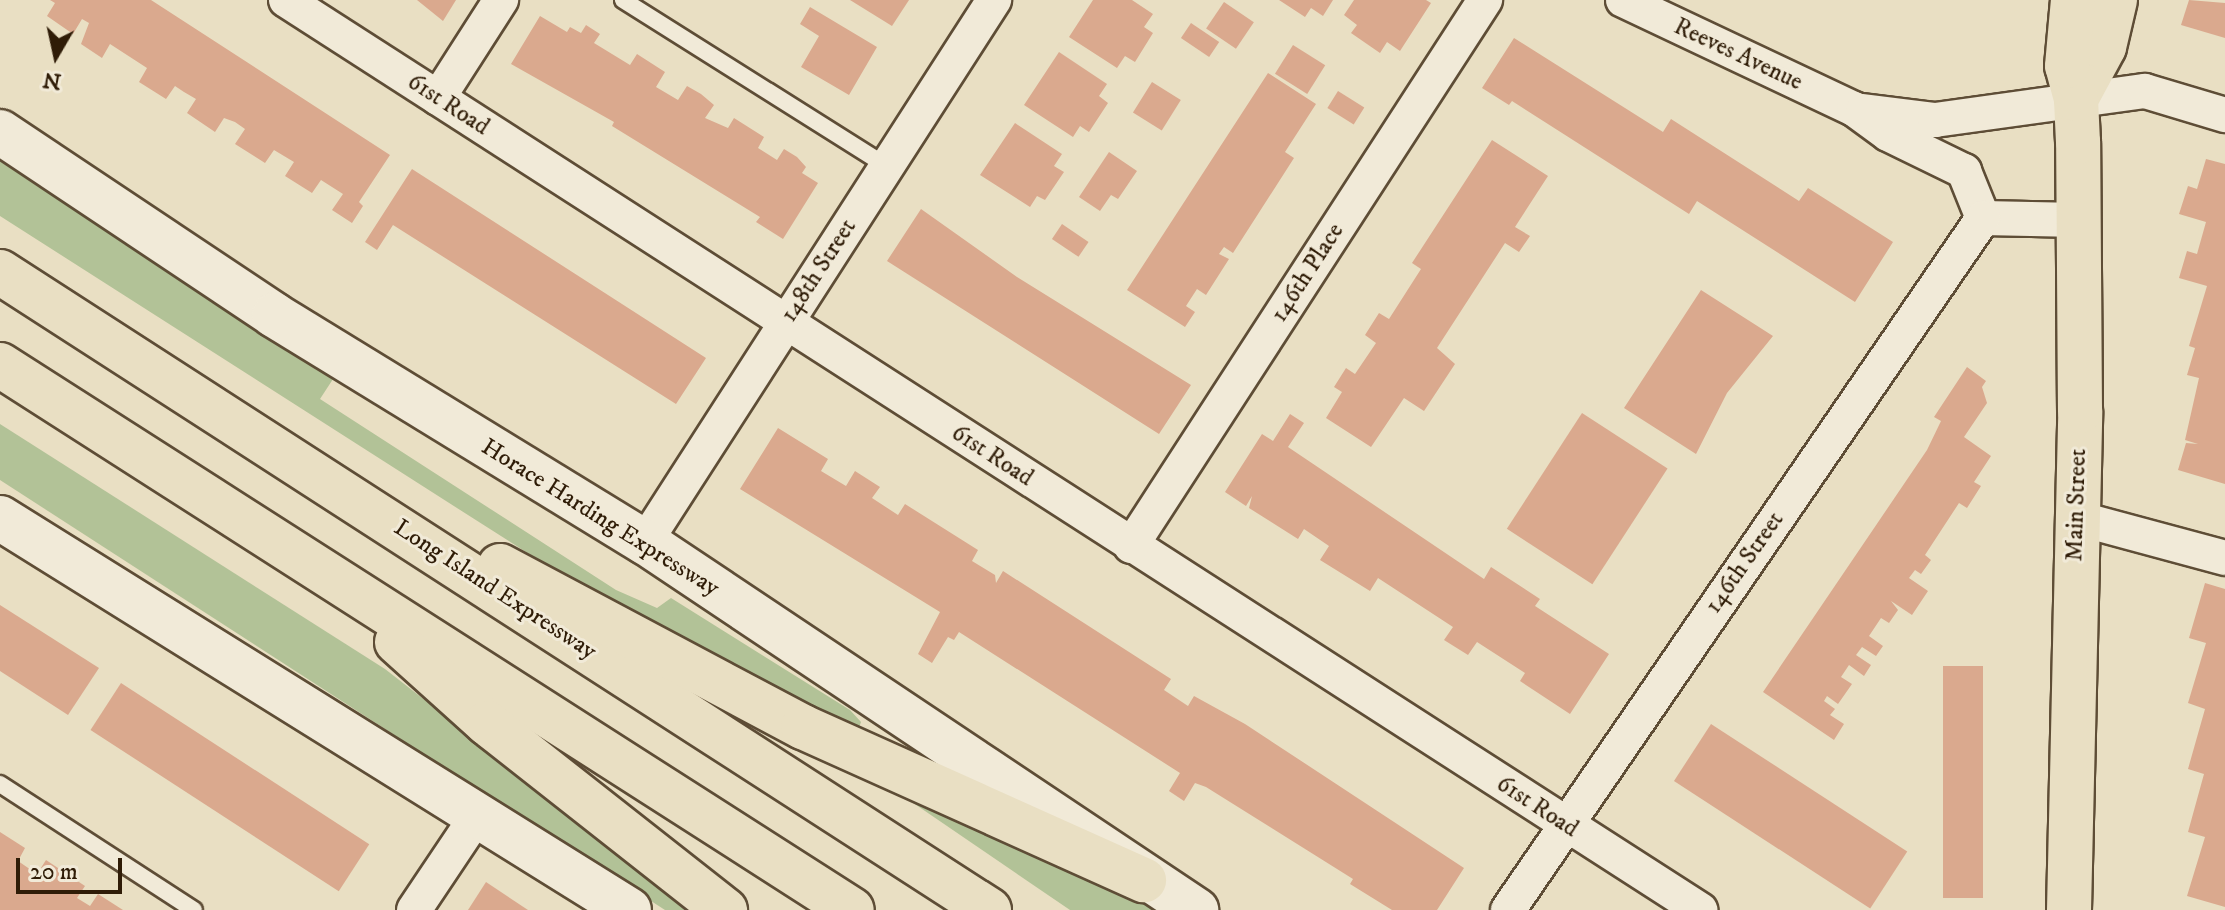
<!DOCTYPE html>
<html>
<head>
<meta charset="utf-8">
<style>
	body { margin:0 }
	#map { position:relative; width:2225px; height:910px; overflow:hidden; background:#e9dfc3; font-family:"IM FELL DW Pica",serif }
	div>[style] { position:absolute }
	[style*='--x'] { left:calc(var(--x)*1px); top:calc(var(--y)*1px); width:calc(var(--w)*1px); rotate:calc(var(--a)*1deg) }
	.green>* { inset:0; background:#b2c297 }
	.building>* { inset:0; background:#daa98e; transform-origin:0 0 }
	.roads { filter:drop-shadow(2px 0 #5e4d36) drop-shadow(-2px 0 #5e4d36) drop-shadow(0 2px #5e4d36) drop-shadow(0 -2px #5e4d36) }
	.lane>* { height:16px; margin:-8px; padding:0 8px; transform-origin:8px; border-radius:8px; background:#f1ead8 }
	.street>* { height:34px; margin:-17px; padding:0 17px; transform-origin:17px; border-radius:17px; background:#f1ead8 }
	.secondary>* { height:44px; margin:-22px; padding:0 22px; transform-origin:22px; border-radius:22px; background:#f1ead8 }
	.primary>* { height:44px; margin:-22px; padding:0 22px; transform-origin:22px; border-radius:22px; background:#e9dfc3 }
	.highway>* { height:44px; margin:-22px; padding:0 22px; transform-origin:22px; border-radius:22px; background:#e9dfc3 }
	span { translate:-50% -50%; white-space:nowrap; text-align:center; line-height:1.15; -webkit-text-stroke:6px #f1ead8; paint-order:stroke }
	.street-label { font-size:24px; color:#2f1c07 }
	.north { position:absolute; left:16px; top:16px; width:80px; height:80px; -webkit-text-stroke:6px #f1ead8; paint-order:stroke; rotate:189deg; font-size:22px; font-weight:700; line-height:32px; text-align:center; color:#2f1c07 }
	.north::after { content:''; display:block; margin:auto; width:28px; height:36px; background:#2f1c07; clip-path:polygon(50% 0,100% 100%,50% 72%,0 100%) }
	.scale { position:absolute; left:16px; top:858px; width:106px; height:36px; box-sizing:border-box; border:4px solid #2f1c07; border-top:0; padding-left:10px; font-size:24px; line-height:28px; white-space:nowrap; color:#2f1c07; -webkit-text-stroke:6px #f1ead8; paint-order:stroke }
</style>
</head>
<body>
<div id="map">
	<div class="green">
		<div style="clip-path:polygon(0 160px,335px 376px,320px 399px,616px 590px,657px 608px,671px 598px,850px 710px,861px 722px,856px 736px,698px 662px,0 216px)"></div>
		<div style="clip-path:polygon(0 424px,385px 669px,694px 910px,665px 910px,0 480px)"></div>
		<div style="clip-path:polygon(884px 783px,1059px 859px,1156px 910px,1070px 910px)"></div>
	</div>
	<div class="building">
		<div style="clip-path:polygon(50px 0,151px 0,390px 155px,359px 202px,363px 206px,352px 223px,332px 210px,343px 194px,321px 180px,312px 193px,285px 176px,294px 162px,274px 150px,265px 163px,235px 144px,245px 129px,235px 122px,224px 118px,215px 132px,187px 113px,196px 99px,184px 92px,175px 86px,166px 99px,139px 82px,147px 68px,110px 44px,102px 58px,81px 44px,89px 23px,82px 19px,73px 34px,47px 16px,55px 3px)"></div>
		<div style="clip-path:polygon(417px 0,456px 0,443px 21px)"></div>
		<div style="clip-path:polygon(850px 0,909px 0,892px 26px)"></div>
		<div style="clip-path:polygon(1093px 0,1132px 0,1153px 14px,1144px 27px,1153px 33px,1135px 62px,1125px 56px,1117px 68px,1069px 37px)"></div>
		<div style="clip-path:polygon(1279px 0,1333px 0,1323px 16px,1311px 8px,1305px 17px)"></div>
		<div style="clip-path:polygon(1354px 0,1426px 0,1431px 3px,1400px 51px,1387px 42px,1380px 53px,1351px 33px,1357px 25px,1344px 15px)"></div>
		<div style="clip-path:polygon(2189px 0,2225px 3px,2225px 38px,2181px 25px)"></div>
		<div style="left:1224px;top:2px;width:36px;height:32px;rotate:34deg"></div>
		<div style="clip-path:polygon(810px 7px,877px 47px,849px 95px,801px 67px,819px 36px,800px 24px)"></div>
		<div style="clip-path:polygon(540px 16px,567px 32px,570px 27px,581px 33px,586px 25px,600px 34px,594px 43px,630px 65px,637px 54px,665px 72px,656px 87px,678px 100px,687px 86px,701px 94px,714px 105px,705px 118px,728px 128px,734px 118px,764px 137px,758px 148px,777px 160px,784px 149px,797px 157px,806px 167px,802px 173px,818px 183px,783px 239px,756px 222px,760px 217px,612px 126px,614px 122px,511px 64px)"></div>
		<div style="left:1191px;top:23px;width:34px;height:18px;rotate:34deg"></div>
		<div style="clip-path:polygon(1514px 38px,1663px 132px,1671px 119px,1799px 201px,1808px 188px,1893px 242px,1855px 302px,1697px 201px,1689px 214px,1512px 101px,1509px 105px,1482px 88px)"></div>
		<div style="left:1293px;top:45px;width:38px;height:34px;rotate:32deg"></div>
		<div style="clip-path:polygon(1059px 52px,1107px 84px,1099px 96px,1108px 103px,1089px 132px,1080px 126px,1073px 137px,1024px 105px)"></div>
		<div style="clip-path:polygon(1268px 73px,1316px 104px,1285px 152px,1294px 158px,1278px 183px,1233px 253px,1224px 247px,1219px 254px,1229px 259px,1206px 295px,1197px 289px,1186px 306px,1195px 312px,1185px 327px,1127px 290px)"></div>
		<div style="left:1152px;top:82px;width:34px;height:36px;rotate:32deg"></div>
		<div style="left:1338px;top:91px;width:31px;height:20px;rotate:32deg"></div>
		<div style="clip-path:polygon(1015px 123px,1062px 154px,1054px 166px,1064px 172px,1045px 200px,1037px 196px,1030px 207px,980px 175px)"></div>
		<div style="clip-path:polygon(1492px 140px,1548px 176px,1515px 227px,1530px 236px,1519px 252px,1505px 243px,1437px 348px,1455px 364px,1424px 411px,1404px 398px,1371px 447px,1326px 418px,1342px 392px,1334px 387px,1346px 368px,1355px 374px,1376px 343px,1365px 335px,1379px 313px,1389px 319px,1421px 269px,1412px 263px)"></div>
		<div style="clip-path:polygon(1109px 152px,1137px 171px,1118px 199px,1111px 195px,1100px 211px,1079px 197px)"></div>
		<div style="clip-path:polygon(2206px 159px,2225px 164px,2225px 484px,2178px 470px,2186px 443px,2198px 444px,2185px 440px,2199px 378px,2187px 375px,2195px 348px,2189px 346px,2207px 286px,2179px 278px,2187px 251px,2197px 254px,2206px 222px,2179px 214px,2188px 186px,2197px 189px)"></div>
		<div style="clip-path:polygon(412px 169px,706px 358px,676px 404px,393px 225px,377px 250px,365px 242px)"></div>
		<div style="clip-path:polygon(921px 209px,1017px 277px,1191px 385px,1159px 434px,887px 261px)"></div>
		<div style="left:1062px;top:224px;width:32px;height:18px;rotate:34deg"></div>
		<div style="clip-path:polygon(1701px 290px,1773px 336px,1727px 393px,1696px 454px,1624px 408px)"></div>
		<div style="clip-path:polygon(1967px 367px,1986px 381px,1982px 387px,1987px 403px,1964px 437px,1991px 456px,1974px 482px,1981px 486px,1967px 508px,1959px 503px,1925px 555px,1931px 560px,1921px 574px,1915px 570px,1909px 578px,1928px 591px,1912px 615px,1891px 601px,1898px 610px,1889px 623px,1881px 618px,1869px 636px,1883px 646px,1876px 656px,1862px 647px,1856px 655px,1871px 665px,1864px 676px,1849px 665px,1841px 677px,1852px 684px,1838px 704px,1827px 696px,1824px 701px,1835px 709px,1830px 715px,1844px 724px,1834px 740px,1763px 692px,1927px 450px,1941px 421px,1934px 417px)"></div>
		<div style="left:1582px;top:413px;width:102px;height:138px;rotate:33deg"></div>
		<div style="clip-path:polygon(1290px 414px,1304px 423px,1288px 447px,1484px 579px,1491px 567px,1540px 599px,1535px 606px,1609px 654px,1570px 714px,1520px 681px,1525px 673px,1477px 642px,1468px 655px,1444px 640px,1453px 627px,1378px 578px,1370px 591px,1320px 560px,1329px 546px,1304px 529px,1298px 539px,1249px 508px,1252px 496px,1246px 506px,1225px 492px,1262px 434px,1273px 441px)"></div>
		<div style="clip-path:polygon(778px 428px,828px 459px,821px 471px,846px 486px,855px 471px,880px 487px,872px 498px,898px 515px,905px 504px,978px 550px,972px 561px,995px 575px,996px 583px,1003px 571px,1171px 679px,1164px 690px,1188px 706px,1194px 696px,1245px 724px,1464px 868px,1437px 910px,1392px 910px,1350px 884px,1353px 879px,1206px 787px,1195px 783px,1184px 801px,1169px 791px,1180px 773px,959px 632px,954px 640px,948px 637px,932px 663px,918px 654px,940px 612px,740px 489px)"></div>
		<div style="clip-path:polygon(2205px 583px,2225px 589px,2225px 907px,2187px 896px,2205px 837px,2188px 832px,2204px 774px,2188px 769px,2205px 709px,2188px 703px,2206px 643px,2189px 638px)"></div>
		<div style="clip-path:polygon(0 605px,99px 668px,68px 715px,0 671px)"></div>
		<div style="left:1943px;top:666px;width:40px;height:232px"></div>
		<div style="left:121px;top:683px;width:296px;height:56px;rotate:33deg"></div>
		<div style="left:1711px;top:724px;width:234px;height:68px;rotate:33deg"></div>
		<div style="clip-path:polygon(0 832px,25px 848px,18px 861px,37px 874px,46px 860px,85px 886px,77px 898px,90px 906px,98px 894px,123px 910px,0 910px)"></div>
		<div style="clip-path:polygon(486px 882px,528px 910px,468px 910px)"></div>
	</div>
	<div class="roads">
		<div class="lane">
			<div style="--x:623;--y:0;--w:312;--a:32.2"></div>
			<div style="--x:0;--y:784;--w:231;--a:33"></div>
		</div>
		<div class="street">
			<div style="--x:286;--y:0;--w:1682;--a:32.76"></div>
			<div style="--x:1623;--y:0;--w:255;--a:25.3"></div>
			<div style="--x:1854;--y:109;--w:42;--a:36.3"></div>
			<div style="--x:1888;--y:134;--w:85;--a:26"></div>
			<div style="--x:1964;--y:171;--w:51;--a:68"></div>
			<div style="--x:438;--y:98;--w:117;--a:-57.3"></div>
			<div style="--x:1863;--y:111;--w:73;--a:7.1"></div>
			<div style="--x:1935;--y:120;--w:212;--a:-7.9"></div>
			<div style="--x:2145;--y:91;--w:84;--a:16.7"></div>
			<div style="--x:1983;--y:218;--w:96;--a:1.2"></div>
			<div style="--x:2077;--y:518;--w:153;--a:15.1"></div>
			<div style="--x:645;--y:542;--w:645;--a:-57.22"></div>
			<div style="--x:1131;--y:546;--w:651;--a:-57.04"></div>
			<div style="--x:414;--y:910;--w:113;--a:-56.2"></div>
			<div style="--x:1508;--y:910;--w:839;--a:-55.53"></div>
		</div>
		<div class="secondary">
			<div style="--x:0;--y:132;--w:329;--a:33.7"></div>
			<div style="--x:274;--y:315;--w:435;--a:31.5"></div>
			<div style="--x:645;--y:542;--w:663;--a:33.74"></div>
			<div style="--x:0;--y:518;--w:741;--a:31.93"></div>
		</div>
		<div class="primary">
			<div style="--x:2076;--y:99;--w:59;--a:-61.7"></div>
			<div style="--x:2104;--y:47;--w:48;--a:-76.8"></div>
			<div style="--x:2069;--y:910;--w:499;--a:-88.7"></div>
			<div style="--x:2080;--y:411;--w:269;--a:-90.4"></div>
			<div style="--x:2078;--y:142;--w:43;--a:-92.7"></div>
			<div style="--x:2076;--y:99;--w:34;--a:-105"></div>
			<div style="--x:2067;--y:66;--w:66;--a:-84.8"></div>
		</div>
		<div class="highway">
			<div style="--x:0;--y:272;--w:1177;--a:32.83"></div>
			<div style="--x:0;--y:365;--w:1011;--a:32.61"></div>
			<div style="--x:500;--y:566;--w:343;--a:28"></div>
			<div style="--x:803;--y:727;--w:374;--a:24.2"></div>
			<div style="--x:397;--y:642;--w:121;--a:42"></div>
			<div style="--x:487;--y:723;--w:303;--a:38.2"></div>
		</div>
	</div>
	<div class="street-label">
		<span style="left:1738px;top:55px;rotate:25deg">Reeves Avenue</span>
		<span style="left:448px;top:105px;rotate:33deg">61st Road</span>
		<span style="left:819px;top:271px;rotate:-57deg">148th Street</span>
		<span style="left:1308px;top:273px;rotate:-57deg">146th Place</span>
		<span style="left:992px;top:456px;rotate:33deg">61st Road</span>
		<span style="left:2077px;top:505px;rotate:-88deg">Main Street</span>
		<span style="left:600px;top:518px;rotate:32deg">Horace Harding Expressway</span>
		<span style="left:1745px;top:563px;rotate:-55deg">146th Street</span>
		<span style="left:495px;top:590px;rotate:33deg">Long Island Expressway</span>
		<span style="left:1537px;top:807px;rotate:33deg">61st Road</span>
	</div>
	<div class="north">N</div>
	<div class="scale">20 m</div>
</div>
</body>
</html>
